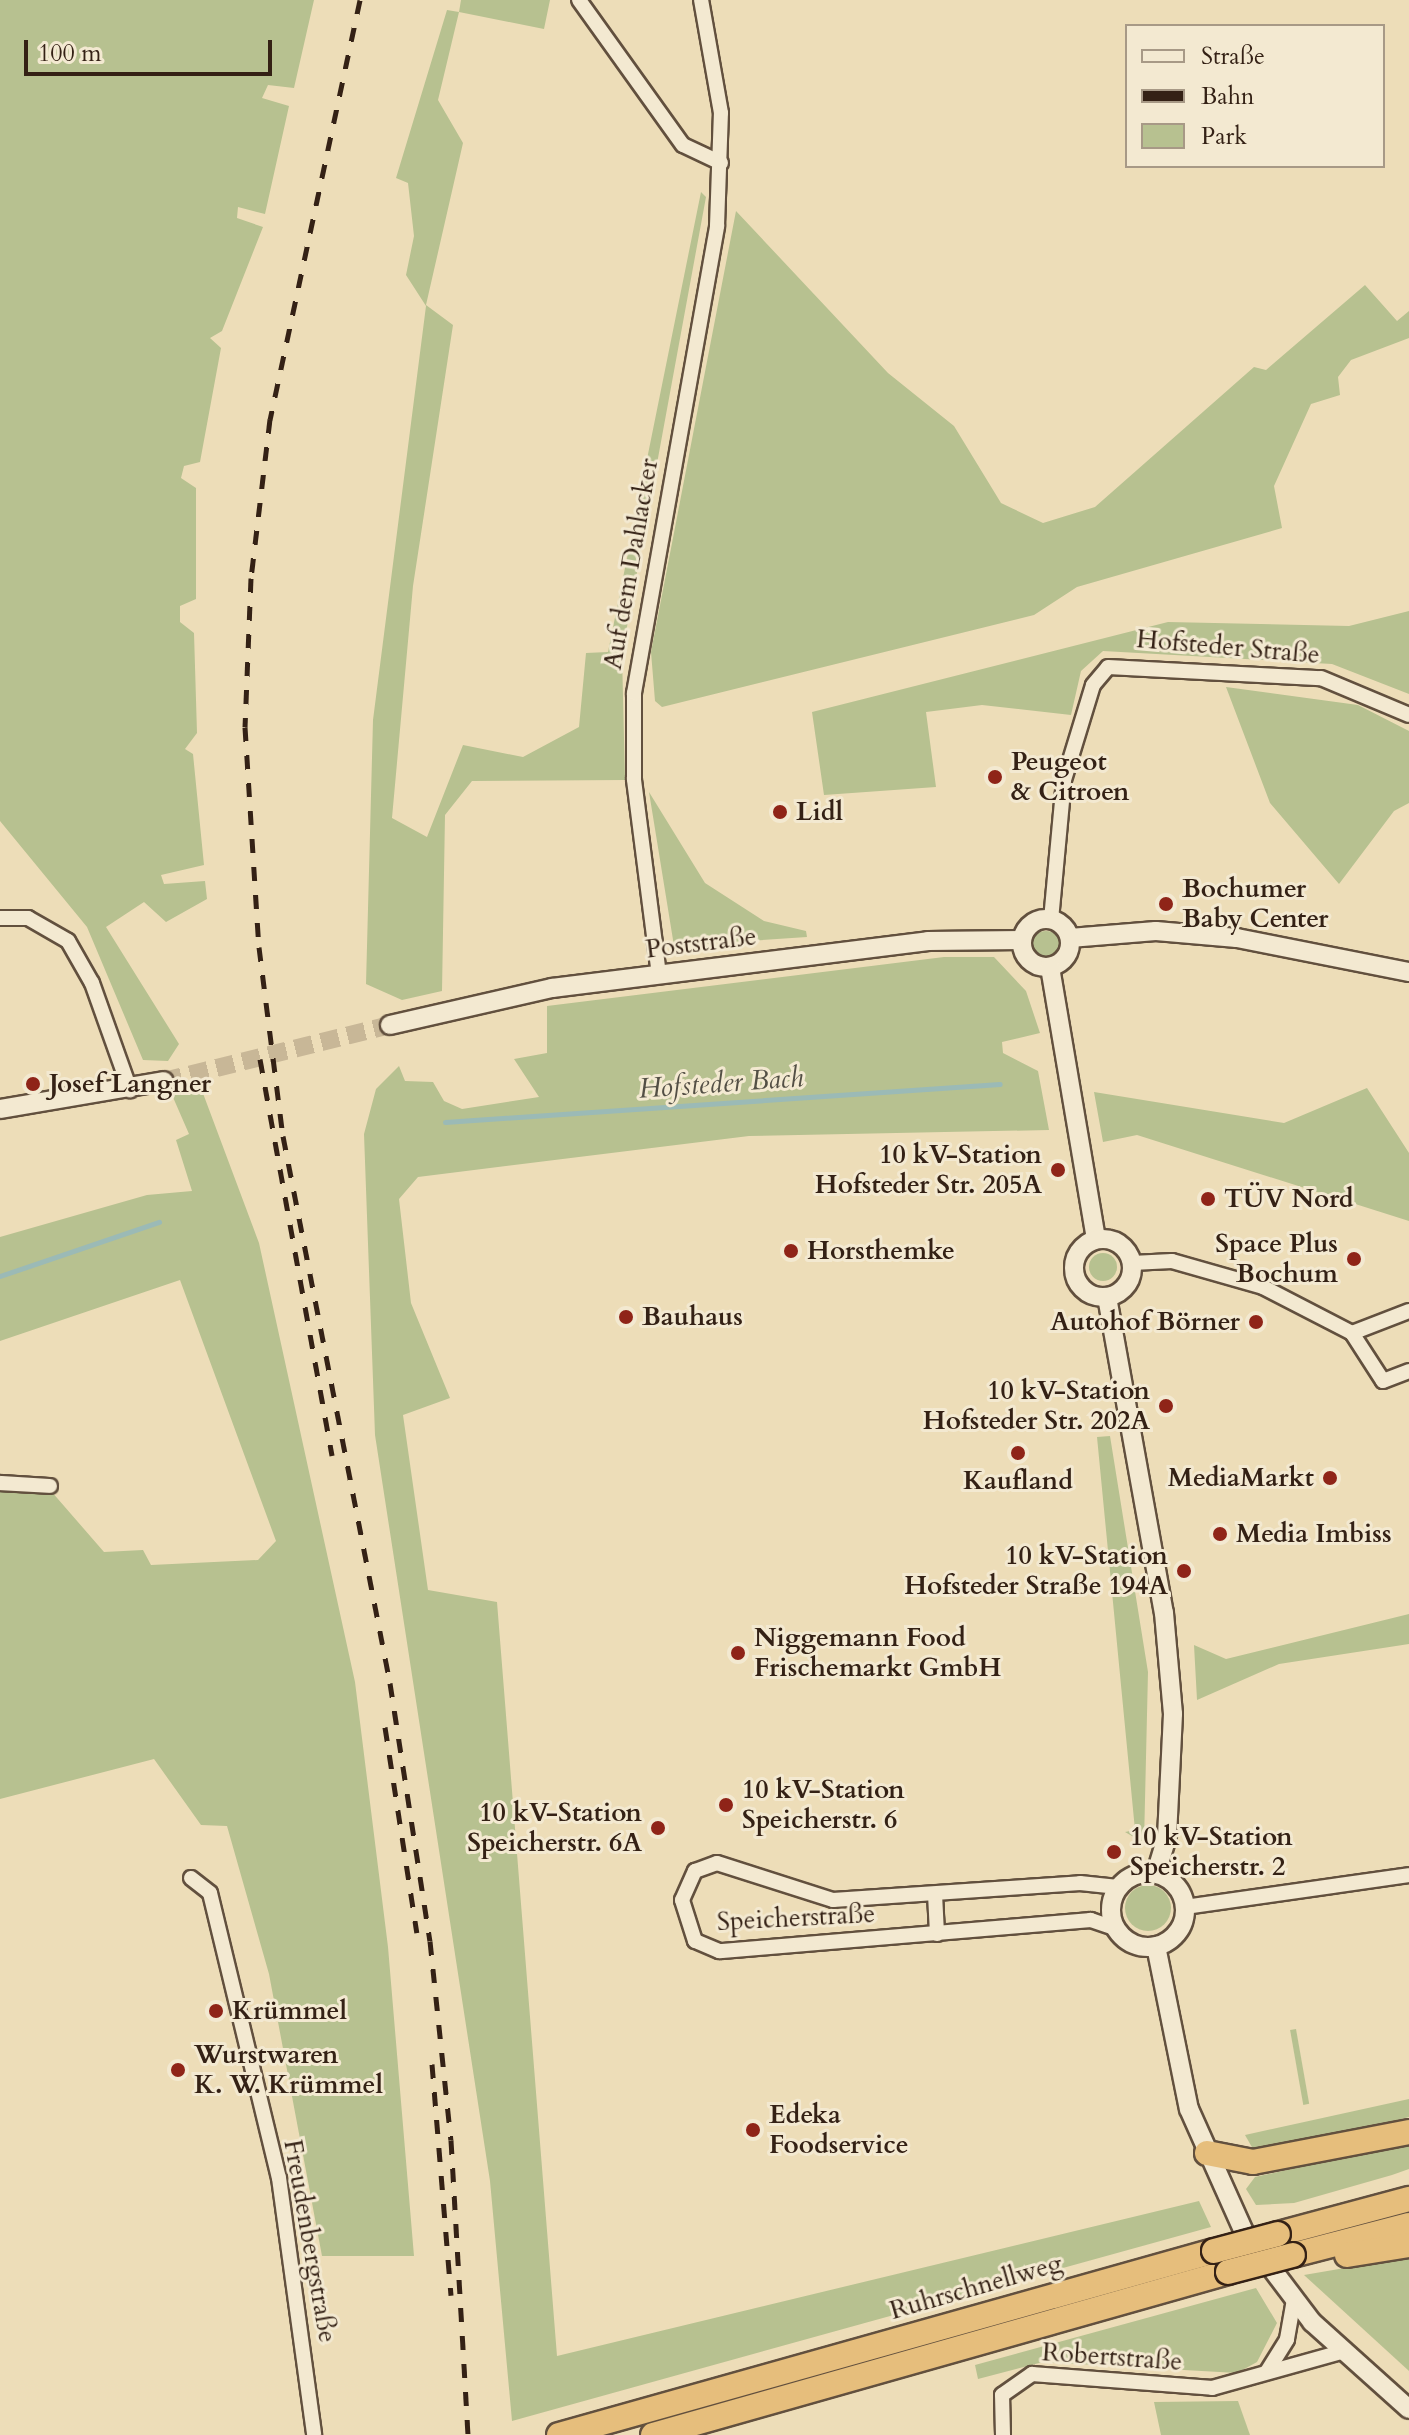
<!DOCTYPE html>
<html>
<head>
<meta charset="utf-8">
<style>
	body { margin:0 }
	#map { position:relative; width:1409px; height:2435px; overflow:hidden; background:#edddb8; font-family:Cardo,serif }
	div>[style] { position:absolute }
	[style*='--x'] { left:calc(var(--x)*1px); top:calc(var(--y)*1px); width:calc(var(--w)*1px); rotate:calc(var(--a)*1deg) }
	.green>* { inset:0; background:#b7c190; transform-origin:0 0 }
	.round { border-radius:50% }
	.stream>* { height:5px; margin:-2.5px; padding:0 2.5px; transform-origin:2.5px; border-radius:2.5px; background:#9bbab6 }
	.secondary-tunnel>* { height:18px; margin-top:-9px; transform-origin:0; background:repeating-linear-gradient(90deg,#c8b797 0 18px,transparent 0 27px) }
	.roads { filter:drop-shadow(2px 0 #62503e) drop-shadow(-2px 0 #62503e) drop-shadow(0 2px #62503e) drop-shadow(0 -2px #62503e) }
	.street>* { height:14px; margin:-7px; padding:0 7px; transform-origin:7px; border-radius:7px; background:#f3e9d1 }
	.secondary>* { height:18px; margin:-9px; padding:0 9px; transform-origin:9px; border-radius:9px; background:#f3e9d1 }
	.secondary>.ring { margin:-9px; padding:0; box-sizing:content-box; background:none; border:18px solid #f3e9d1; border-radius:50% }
	.highway>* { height:24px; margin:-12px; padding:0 12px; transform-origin:12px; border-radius:12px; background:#e6be7c }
	.rail>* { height:5px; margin-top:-2.5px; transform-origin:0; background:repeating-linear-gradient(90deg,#342115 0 14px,transparent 0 28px) }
	.bridges { filter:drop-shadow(2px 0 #342115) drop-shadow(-2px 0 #342115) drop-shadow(0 2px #342115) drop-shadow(0 -2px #342115) }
	.highway-bridge>* { height:24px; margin:-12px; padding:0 12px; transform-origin:12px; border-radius:12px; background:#e6be7c }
	.dots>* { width:22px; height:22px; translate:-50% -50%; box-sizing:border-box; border:4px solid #f3e9d1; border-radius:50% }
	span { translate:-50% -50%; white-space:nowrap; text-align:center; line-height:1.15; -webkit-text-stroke:6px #f3e9d1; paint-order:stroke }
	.street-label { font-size:26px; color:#342115 }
	.poi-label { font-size:26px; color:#342115; font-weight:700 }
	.left { translate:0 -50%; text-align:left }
	.right { translate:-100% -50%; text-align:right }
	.water-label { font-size:28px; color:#534f45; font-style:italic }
	.legend { position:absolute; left:1125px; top:24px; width:260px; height:144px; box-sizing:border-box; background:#f3e9d1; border:2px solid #a79986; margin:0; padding:10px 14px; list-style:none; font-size:24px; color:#342115 }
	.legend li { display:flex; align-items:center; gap:16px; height:40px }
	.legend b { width:40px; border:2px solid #a79986 }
	.scale { position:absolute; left:24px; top:40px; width:248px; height:36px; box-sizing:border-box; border:4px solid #342115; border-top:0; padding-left:10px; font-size:24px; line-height:28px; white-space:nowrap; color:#342115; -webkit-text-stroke:6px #f3e9d1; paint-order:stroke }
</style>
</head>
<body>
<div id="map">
	<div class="green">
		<div style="clip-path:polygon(0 0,314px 0,294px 88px,268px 85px,262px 98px,289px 106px,265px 214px,238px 207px,237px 218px,263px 227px,222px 331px,210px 338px,221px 348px,200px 462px,184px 466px,181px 478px,196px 488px,196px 599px,180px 606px,180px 622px,194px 633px,197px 733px,185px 749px,193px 754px,204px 865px,161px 875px,164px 884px,205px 881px,207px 899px,166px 922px,144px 902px,106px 927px,179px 1044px,168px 1061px,143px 1060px,87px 927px,0 821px)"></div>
		<div style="clip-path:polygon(461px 0,550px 0,544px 29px,459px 12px,438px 100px,463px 143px,426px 305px,453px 325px,413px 586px,392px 818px,427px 837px,463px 745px,523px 757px,579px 727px,586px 653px,608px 652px,701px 192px,706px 197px,622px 654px,625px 780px,472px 781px,445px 815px,442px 991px,402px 1000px,366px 984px,373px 720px,426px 306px,406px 275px,414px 236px,408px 183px,396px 178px,447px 10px,459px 12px)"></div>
		<div style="clip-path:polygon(736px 211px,888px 373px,954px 426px,1001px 503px,1043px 523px,1095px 507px,1254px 367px,1266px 370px,1365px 285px,1397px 321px,1409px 311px,1409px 338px,1351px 360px,1338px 377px,1340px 395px,1311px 404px,1274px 486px,1282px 528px,1077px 587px,1034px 615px,662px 707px,655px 701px,651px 652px)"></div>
		<div style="clip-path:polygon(1409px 611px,1409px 694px,1332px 664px,1103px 651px,1081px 671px,1071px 715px,982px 705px,926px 712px,936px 787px,824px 795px,812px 712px,1168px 622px,1349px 626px)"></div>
		<div style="clip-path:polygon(1226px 687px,1358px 705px,1409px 731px,1409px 803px,1394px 811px,1339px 884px,1270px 803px)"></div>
		<div style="clip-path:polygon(649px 792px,705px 883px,764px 921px,806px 931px,807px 937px,674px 946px)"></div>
		<div class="round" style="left:1031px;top:931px;width:30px;height:30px"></div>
		<div style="clip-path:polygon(944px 957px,994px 957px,1026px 991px,1040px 1033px,1002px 1042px,1003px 1053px,1038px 1071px,1049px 1130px,749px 1136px,418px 1177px,399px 1199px,411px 1303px,450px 1398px,403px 1415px,428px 1590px,497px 1602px,557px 2356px,1199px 2201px,1211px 2227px,512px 2421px,490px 2181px,375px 1435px,364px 1134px,376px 1089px,399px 1066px,405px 1081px,433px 1082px,444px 1101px,462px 1109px,539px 1097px,514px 1059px,547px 1053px,547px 1006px)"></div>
		<div style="clip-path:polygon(201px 1088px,259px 1243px,355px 1682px,388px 1947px,414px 2256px,322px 2256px,269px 1974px,227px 1826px,201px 1825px,154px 1759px,0 1799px,0 1492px,51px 1491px,104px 1552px,143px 1550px,151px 1565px,258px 1560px,276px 1541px,180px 1280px,0 1341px,0 1237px,147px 1195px,192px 1191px,176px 1140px,189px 1134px,172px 1095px)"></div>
		<div style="clip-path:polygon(1367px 1088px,1409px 1153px,1409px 1221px,1137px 1135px,1103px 1142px,1094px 1092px,1284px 1123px)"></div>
		<div class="round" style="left:1089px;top:1253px;width:28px;height:28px"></div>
		<div style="clip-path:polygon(1110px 1436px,1148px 1672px,1144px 1843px,1125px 1832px,1135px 1830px,1097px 1437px)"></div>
		<div style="clip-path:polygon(1409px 1614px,1409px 1644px,1279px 1664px,1197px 1700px,1194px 1645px,1226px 1659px)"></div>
		<div class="round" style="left:1125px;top:1885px;width:46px;height:46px"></div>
		<div style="left:1296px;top:2029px;width:76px;height:6px;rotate:80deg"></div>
		<div style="clip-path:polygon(1409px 2099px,1409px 2117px,1272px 2151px,1253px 2149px,1245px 2135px)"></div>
		<div style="clip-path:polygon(1409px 2143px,1409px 2169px,1392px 2175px,1294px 2203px,1256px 2205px,1246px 2189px,1255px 2177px)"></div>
		<div style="clip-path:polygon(1409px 2257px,1409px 2371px,1304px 2275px)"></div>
		<div style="clip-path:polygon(1256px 2288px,1277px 2323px,1257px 2362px,1237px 2373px,1043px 2362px,978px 2379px,975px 2365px)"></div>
		<div style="clip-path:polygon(1238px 2401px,1250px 2435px,1161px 2435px,1154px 2402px)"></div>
	</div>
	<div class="stream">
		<div style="--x:445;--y:1122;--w:556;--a:-3.92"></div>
		<div style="--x:0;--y:1276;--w:168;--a:-18.8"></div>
	</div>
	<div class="secondary-tunnel">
		<div style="--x:164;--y:1081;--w:233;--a:-13.9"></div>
	</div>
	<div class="roads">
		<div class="street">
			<div style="--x:579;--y:0;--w:178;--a:54.4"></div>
			<div style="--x:683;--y:145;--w:42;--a:25.3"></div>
			<div style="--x:0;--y:918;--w:28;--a:0"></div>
			<div style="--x:28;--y:918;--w:46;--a:29.9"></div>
			<div style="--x:68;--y:941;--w:48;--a:60.3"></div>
			<div style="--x:92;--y:983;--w:114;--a:70.4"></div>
			<div style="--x:1051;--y:920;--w:141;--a:-84.7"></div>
			<div style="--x:1064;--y:780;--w:99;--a:-73"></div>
			<div style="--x:1093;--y:685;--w:23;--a:-50"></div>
			<div style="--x:1108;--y:667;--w:213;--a:3"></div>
			<div style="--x:1321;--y:678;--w:95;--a:22.8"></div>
			<div style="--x:659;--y:975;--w:198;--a:-97.3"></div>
			<div style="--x:634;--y:779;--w:86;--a:-90"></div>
			<div style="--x:634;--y:693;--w:474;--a:-79.9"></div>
			<div style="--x:717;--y:226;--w:113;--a:-88"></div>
			<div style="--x:721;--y:113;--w:115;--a:-100"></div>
			<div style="--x:1132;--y:1263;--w:40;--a:-2.9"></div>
			<div style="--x:1172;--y:1261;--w:95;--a:15.9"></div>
			<div style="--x:1263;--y:1287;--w:100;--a:27.3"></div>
			<div style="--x:1352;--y:1333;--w:57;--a:57.1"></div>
			<div style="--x:1383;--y:1381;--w:28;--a:-21"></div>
			<div style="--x:1352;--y:1333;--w:61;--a:-21.1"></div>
			<div style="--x:0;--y:1483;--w:50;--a:3.4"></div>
			<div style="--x:191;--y:1878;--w:24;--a:38"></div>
			<div style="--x:210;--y:1893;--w:293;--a:76.4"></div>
			<div style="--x:279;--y:2178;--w:259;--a:82.2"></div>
			<div style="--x:935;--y:1894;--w:40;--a:87.1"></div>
			<div style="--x:1185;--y:1907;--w:226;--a:-8.1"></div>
			<div style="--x:1117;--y:1929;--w:28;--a:-161"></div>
			<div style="--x:1091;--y:1920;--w:373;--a:175.2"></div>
			<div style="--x:719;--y:1951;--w:26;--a:-157"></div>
			<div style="--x:695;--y:1941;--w:43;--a:-107.6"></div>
			<div style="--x:682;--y:1900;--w:32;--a:-66"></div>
			<div style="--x:695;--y:1871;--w:23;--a:-20"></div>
			<div style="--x:717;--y:1863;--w:122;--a:17.7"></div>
			<div style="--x:833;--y:1900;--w:248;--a:-3.9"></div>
			<div style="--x:1080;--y:1883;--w:38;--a:6"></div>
			<div style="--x:1268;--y:2370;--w:36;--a:-58"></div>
			<div style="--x:1287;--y:2339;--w:40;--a:-80"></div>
			<div style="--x:1003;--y:2435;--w:40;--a:-91.4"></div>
			<div style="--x:1002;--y:2395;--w:37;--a:-35"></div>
			<div style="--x:1032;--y:2374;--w:181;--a:4.4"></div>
			<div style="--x:1212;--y:2388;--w:134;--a:-15.6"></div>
		</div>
		<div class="secondary">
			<div class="ring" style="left:1022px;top:919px;width:30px;height:30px"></div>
			<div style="--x:1070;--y:938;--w:86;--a:-4.7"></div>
			<div style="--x:1156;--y:931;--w:81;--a:4.9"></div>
			<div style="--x:1237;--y:938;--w:175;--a:11.2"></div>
			<div style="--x:1050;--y:967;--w:276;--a:80.4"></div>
			<div style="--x:390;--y:1025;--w:166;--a:-12.9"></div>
			<div style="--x:552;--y:988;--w:379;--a:-7.1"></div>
			<div style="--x:928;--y:941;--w:94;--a:-0.6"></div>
			<div style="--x:0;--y:1109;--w:166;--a:-9.7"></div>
			<div class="ring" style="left:1074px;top:1239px;width:40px;height:40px"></div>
			<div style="--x:1107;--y:1297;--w:321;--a:79.8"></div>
			<div style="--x:1164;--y:1613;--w:101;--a:84.9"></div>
			<div style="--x:1173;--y:1714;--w:123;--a:92.8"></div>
			<div style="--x:1167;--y:1837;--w:38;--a:107"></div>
			<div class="ring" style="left:1111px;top:1873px;width:56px;height:56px"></div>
			<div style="--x:1156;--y:1946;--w:166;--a:78.6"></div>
			<div style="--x:1189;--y:2109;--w:135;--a:65.9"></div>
			<div style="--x:1244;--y:2232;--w:113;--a:52.9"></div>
			<div style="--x:1312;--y:2322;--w:130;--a:41.9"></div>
		</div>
		<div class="highway">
			<div style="--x:1207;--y:2153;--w:47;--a:11.1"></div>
			<div style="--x:1253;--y:2162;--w:159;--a:-10.9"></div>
			<div style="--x:1278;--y:2234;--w:136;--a:-15"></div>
			<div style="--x:1293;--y:2255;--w:120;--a:-14.5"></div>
			<div style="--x:1347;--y:2255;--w:63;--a:-9.2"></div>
			<div style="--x:559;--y:2435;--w:680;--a:-15.69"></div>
			<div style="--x:653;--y:2435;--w:598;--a:-15.83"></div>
		</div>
	</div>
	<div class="rail">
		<div style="--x:360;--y:0;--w:429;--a:102.1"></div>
		<div style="--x:270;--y:419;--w:160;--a:96.8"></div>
		<div style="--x:251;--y:578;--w:149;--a:92.3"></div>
		<div style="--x:245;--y:727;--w:220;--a:86.4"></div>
		<div style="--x:259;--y:947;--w:191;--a:82.8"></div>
		<div style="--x:283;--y:1136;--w:557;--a:78.93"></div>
		<div style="--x:390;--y:1683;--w:261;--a:81.2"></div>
		<div style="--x:430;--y:1941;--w:200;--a:84"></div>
		<div style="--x:451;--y:2140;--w:295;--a:86.7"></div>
		<div style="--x:260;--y:1059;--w:403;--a:79.7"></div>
		<div style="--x:385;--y:1727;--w:208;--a:81.2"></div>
		<div style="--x:432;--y:2064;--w:232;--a:85.3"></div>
	</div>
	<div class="bridges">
		<div class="highway-bridge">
			<div style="--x:1214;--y:2251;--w:66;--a:-14.9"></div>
			<div style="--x:1228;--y:2272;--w:67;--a:-14.7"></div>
		</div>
	</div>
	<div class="dots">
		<div style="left:995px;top:777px;background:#8f2418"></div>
		<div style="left:780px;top:812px;background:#8f2418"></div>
		<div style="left:1166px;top:904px;background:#8f2418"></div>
		<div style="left:33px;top:1084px;background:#8f2418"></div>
		<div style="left:1058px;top:1170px;background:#8f2418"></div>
		<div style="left:1208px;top:1199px;background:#8f2418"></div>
		<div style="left:791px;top:1251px;background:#8f2418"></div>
		<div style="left:1354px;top:1259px;background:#8f2418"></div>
		<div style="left:626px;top:1317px;background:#8f2418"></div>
		<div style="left:1256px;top:1322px;background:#8f2418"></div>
		<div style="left:1166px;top:1406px;background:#8f2418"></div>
		<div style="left:1018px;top:1453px;background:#8f2418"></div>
		<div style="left:1330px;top:1478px;background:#8f2418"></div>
		<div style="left:1220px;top:1534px;background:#8f2418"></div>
		<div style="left:1184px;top:1571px;background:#8f2418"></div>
		<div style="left:738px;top:1653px;background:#8f2418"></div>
		<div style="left:726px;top:1805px;background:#8f2418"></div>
		<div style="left:658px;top:1828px;background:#8f2418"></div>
		<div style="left:1114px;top:1852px;background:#8f2418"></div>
		<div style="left:216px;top:2011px;background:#8f2418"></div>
		<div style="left:178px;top:2070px;background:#8f2418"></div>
		<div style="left:753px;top:2130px;background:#8f2418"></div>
	</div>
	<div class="street-label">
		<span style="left:631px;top:564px;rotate:-80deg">Auf dem Dahlacker</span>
		<span style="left:1228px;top:647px;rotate:5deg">Hofsteder Straße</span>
		<span style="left:701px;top:943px;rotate:-7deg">Poststraße</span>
		<span style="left:796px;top:1918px;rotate:-3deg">Speicherstraße</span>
		<span style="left:310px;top:2241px;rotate:80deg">Freudenbergstraße</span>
		<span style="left:976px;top:2287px;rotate:-16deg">Ruhrschnellweg</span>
		<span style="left:1112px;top:2357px;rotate:4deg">Robertstraße</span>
	</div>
	<div class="poi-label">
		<span class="left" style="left:1011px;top:777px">Peugeot<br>&amp; Citroen</span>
		<span class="left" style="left:796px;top:812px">Lidl</span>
		<span class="left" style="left:1182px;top:904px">Bochumer<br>Baby Center</span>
		<span class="left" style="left:49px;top:1084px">Josef Langner</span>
		<span class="right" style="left:1042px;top:1170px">10 kV-Station<br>Hofsteder Str. 205A</span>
		<span class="left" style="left:1224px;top:1199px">TÜV Nord</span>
		<span class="right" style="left:1338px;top:1259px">Space Plus<br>Bochum</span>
		<span class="left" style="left:807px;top:1251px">Horsthemke</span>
		<span class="left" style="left:642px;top:1317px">Bauhaus</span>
		<span class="right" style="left:1240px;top:1322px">Autohof Börner</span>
		<span class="right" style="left:1150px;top:1406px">10 kV-Station<br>Hofsteder Str. 202A</span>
		<span class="right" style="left:1314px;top:1478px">MediaMarkt</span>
		<span style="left:1018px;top:1481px">Kaufland</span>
		<span class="left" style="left:1236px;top:1534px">Media Imbiss</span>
		<span class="right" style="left:1168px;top:1571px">10 kV-Station<br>Hofsteder Straße 194A</span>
		<span class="left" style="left:754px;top:1653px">Niggemann Food<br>Frischemarkt GmbH</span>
		<span class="left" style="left:742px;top:1805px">10 kV-Station<br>Speicherstr. 6</span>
		<span class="right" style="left:642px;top:1828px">10 kV-Station<br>Speicherstr. 6A</span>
		<span class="left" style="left:1130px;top:1852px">10 kV-Station<br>Speicherstr. 2</span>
		<span class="left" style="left:232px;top:2011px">Krümmel</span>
		<span class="left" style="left:194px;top:2070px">Wurstwaren<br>K. W. Krümmel</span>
		<span class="left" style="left:769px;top:2130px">Edeka<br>Foodservice</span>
	</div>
	<div class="water-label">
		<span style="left:721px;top:1083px;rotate:-4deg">Hofsteder Bach</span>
	</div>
	<ul class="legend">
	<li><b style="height:10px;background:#f3e9d1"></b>Straße</li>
	<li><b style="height:10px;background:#342115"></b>Bahn</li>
	<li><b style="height:22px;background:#b7c190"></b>Park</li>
	</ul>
	<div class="scale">100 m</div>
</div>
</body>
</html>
